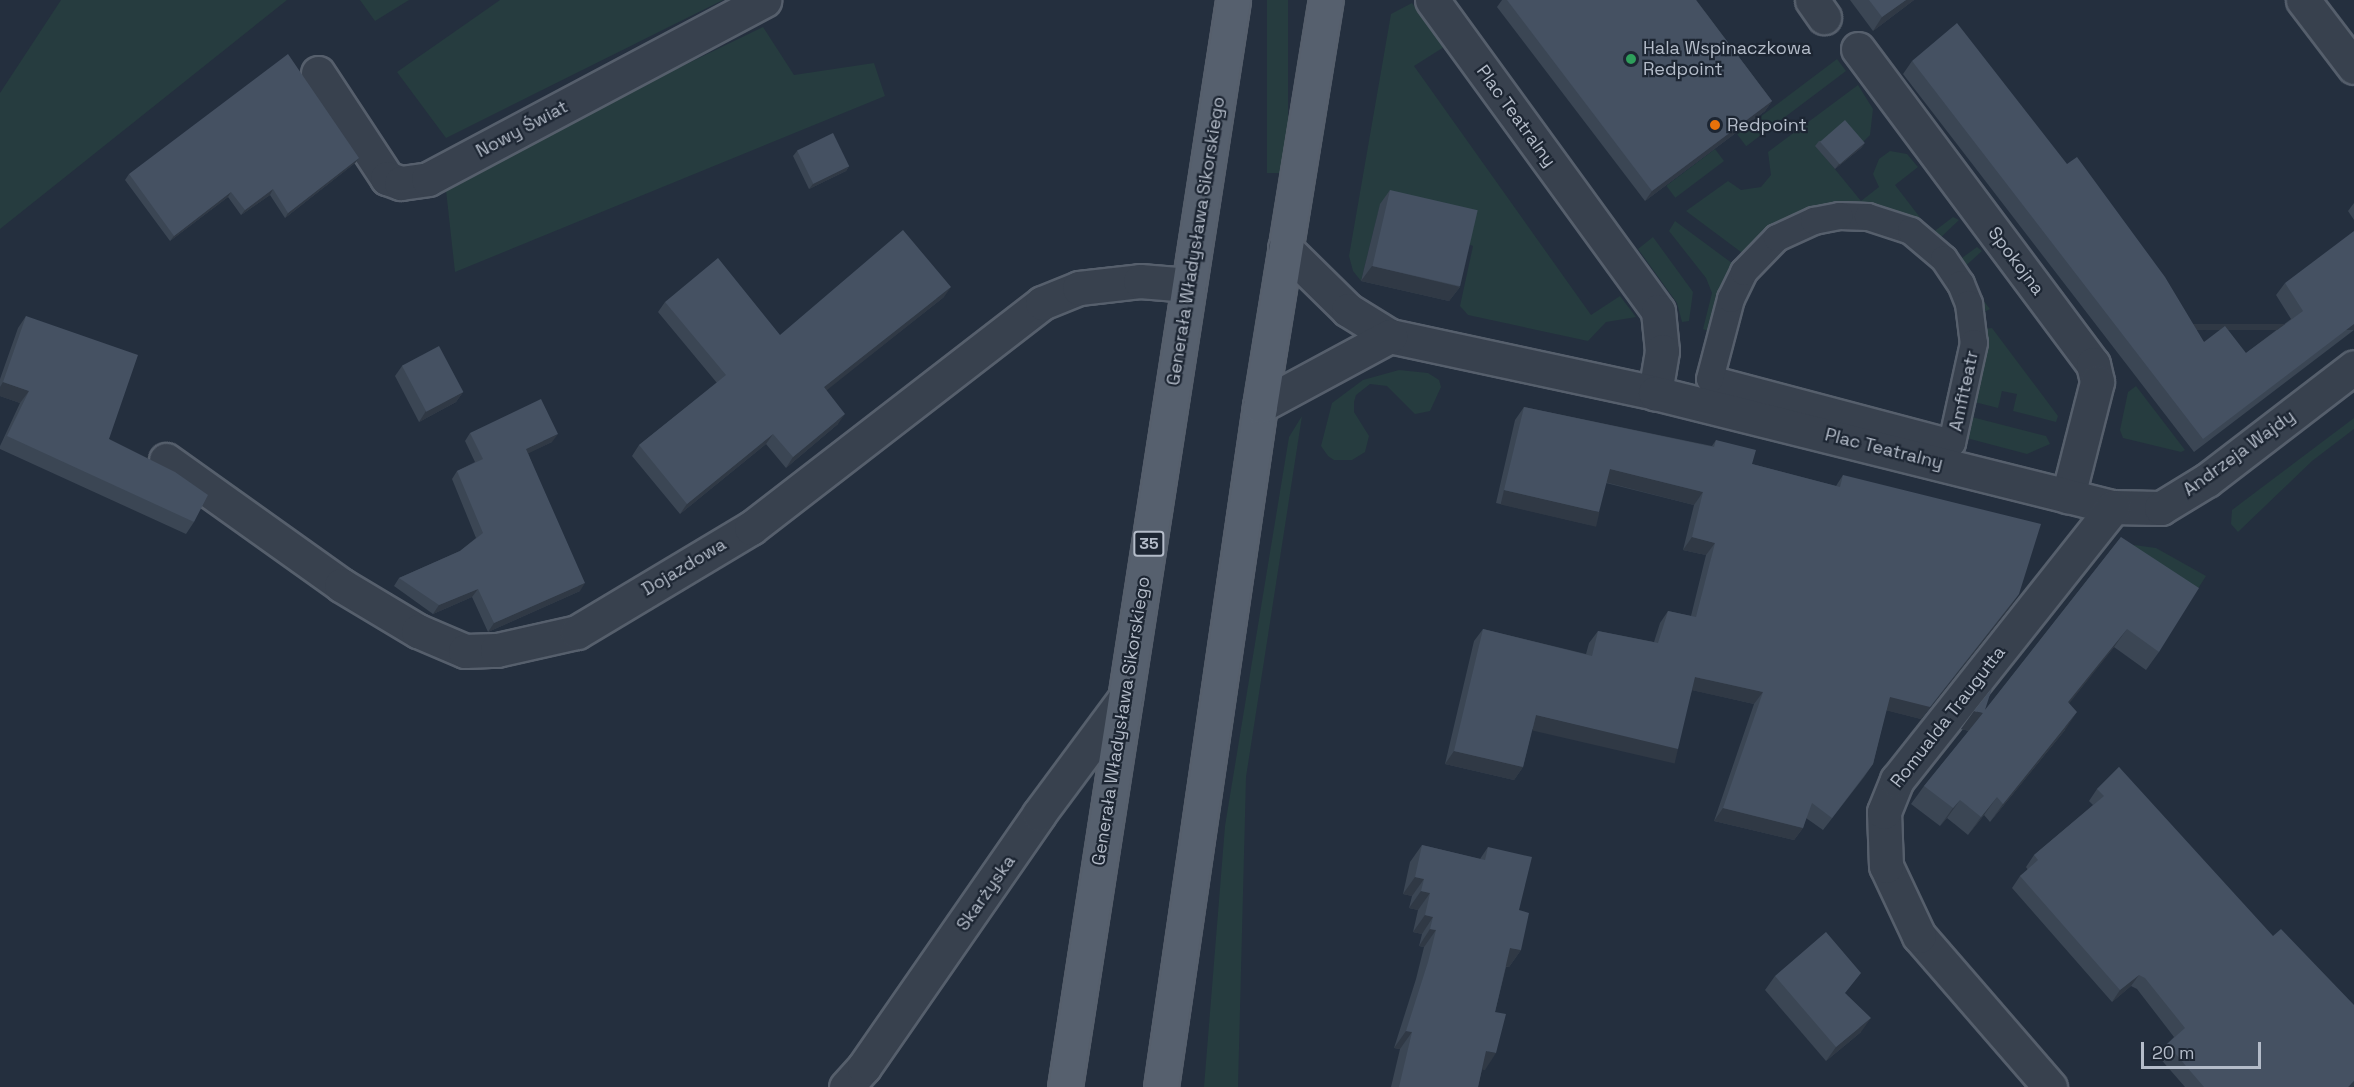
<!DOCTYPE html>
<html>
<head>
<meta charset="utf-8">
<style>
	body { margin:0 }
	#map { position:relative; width:2354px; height:1087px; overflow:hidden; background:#242f3e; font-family:"Space Grotesk",sans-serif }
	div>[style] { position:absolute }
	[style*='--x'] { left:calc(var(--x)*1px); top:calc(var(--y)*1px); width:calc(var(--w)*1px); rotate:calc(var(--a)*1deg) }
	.green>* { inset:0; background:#263c3f; transform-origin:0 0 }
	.roads { filter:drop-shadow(2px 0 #565f6c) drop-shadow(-2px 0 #565f6c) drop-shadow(0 2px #565f6c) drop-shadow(0 -2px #565f6c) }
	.pedestrian>* { height:26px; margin:-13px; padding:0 13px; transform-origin:13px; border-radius:13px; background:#38414e }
	.minor>* { height:33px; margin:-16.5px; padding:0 16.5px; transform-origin:16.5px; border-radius:16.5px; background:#38414e }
	.primary>* { height:33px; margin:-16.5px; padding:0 16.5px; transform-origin:16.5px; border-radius:16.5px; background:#56606e }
	.wall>* { inset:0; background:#3b4654 }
	.shaded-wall>* { inset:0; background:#303945; transform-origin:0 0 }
	.building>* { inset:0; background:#455162; transform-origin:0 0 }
	.dots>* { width:16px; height:16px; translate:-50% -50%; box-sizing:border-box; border:3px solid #1d2633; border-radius:50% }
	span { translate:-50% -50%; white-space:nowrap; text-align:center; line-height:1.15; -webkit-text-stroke:4.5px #1d2633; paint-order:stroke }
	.shield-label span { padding:2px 4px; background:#1d2633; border:2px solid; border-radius:4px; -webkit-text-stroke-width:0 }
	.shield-label { font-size:16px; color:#b4bcc9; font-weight:700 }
	.poi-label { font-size:18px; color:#b4bcc9 }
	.left { translate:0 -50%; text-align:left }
	.street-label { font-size:18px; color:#b4bcc9 }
	.scale { position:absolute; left:2141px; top:1042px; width:120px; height:27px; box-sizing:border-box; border:3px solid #b4bcc9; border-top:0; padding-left:8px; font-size:18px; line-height:21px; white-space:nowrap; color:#b4bcc9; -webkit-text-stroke:4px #1d2633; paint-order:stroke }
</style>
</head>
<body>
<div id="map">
	<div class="green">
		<div style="clip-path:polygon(61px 0,287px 0,0 229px,0 93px)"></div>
		<div style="clip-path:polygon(360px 0,409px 0,375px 21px)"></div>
		<div style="clip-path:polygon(500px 0,723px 0,446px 138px,397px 72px)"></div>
		<div style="left:1267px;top:0;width:21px;height:173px"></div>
		<div style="clip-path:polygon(1412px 3px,1444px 47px,1414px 66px,1591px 315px,1620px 296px,1636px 317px,1606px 322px,1588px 341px,1468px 315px,1460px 306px,1473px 246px,1380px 205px,1361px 281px,1353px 271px,1349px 256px,1391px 14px)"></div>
		<div style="clip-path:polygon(763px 27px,794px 75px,874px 63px,885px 96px,455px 272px,445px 181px)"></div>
		<div style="left:1837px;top:59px;width:15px;height:125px;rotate:53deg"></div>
		<div style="clip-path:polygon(1858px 85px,1873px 109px,1870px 135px,1859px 146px,1816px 146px,1861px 201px,1879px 187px,1873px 174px,1879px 159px,1890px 151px,1907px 154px,1918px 167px,1895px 185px,1932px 233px,1953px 217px,1959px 220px,1938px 240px,1955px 263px,1977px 247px,1982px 251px,1960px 271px,1990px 309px,1972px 318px,1927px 243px,1840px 216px,1753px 261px,1686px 211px,1728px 181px,1741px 190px,1761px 187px,1771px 175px,1768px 152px)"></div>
		<div style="left:1715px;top:149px;width:15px;height:61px;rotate:53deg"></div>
		<div style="clip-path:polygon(1675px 221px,1744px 272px,1721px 336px,1703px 329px,1712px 293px,1706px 278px,1669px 231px)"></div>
		<div style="clip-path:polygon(1653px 237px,1693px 292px,1689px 321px,1682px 322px,1677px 303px,1638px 249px)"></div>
		<div style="clip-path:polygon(1992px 328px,2058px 416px,2056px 422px,2013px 411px,2017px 394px,2002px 391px,1998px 408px,1963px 399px,1974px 330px)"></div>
		<div style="clip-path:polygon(1399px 370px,1428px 373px,1439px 380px,1441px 387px,1430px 411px,1415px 414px,1387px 386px,1370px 384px,1356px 395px,1354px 402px,1354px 412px,1369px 436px,1365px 452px,1352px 460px,1334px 460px,1328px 456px,1321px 446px,1332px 403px,1363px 380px)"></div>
		<div style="clip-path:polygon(2136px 386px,2185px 450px,2181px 452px,2123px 438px,2120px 430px,2128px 392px)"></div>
		<div style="clip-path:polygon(1960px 414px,2046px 436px,2050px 444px,2027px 454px,1955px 435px)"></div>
		<div style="clip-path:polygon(1302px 416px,1246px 777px,1238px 1087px,1204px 1087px,1225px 826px,1289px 437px)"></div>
		<div style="clip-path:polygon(2354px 418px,2354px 429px,2312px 461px,2238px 532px,2231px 524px,2232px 510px)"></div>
		<div style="clip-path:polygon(2127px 544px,2156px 548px,2206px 576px,2187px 606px)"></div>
	</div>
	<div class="roads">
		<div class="pedestrian">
			<div style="--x:1840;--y:216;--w:28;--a:2"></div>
			<div style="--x:1868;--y:217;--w:45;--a:18"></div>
			<div style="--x:1911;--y:231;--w:43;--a:40.3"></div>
			<div style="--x:1944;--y:259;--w:30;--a:56"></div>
			<div style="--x:1961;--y:284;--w:22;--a:68"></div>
			<div style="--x:1969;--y:304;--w:39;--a:83"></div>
			<div style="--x:1974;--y:343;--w:102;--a:102.4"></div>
			<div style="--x:1952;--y:443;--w:250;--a:-165.2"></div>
			<div style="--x:1710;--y:379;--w:83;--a:-75.3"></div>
			<div style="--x:1731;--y:299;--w:30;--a:-64"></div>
			<div style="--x:1744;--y:272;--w:47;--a:-45.9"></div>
			<div style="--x:1777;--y:238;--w:41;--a:-24.7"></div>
			<div style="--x:1814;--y:221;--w:26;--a:-11"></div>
		</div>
		<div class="minor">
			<div style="--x:1432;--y:0;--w:384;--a:54"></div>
			<div style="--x:1658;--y:311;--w:40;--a:84.3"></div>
			<div style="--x:1662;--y:351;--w:43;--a:99.5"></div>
			<div style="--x:1812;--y:0;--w:21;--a:55"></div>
			<div style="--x:2303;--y:0;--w:84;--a:52.7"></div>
			<div style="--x:1858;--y:49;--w:393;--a:53.3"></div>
			<div style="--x:2093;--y:364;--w:18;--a:77"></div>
			<div style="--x:2097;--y:382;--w:118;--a:104.3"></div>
			<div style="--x:318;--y:73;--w:126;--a:56.7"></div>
			<div style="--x:387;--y:178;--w:15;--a:20"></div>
			<div style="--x:401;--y:183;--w:27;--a:-8"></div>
			<div style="--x:428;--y:179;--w:381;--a:-28"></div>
			<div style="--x:1285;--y:248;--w:88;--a:44.5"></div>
			<div style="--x:1348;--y:310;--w:49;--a:31.8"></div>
			<div style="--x:1390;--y:336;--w:271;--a:12.1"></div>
			<div style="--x:1655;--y:393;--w:472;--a:14"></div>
			<div style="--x:2113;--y:507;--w:48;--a:1.2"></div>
			<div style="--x:2161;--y:508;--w:54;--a:-31.3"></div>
			<div style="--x:2207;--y:480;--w:185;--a:-37.5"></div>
			<div style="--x:1260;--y:406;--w:148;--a:-28.3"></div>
			<div style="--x:166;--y:460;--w:215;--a:35.5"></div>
			<div style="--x:341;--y:585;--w:90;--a:30.9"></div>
			<div style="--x:418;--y:631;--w:51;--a:23.1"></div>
			<div style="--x:465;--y:651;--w:32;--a:-2"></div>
			<div style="--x:497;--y:650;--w:82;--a:-12.7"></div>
			<div style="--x:577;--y:632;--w:203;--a:-30.9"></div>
			<div style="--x:751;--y:528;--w:368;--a:-37.7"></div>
			<div style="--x:1042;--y:303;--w:40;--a:-22"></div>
			<div style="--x:1079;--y:288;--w:61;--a:-6.5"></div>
			<div style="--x:1140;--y:281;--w:49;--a:4.7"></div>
			<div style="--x:846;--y:1087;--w:27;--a:-48"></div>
			<div style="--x:864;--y:1067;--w:308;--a:-55.3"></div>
			<div style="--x:1039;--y:814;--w:144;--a:-53.4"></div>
			<div style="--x:2050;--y:1087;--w:200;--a:-130.9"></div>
			<div style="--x:1919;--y:936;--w:77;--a:-115.2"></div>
			<div style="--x:1886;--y:866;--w:54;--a:-92.1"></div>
			<div style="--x:1884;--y:812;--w:35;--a:-68"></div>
			<div style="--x:1897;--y:780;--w:348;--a:-51.6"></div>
		</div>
		<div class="primary">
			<div style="--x:1065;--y:1087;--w:1100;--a:-81.21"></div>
			<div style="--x:1161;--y:1087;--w:688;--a:-81.73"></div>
			<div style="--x:1260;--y:406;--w:411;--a:-80.8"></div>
		</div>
	</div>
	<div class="wall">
		<div style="clip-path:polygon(1502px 0,1696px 0,1772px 101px,1765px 111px,1645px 201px,1497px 7px)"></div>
		<div style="clip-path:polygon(1850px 0,1914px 0,1873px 31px)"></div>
		<div style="clip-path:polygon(1912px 61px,2204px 342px,2246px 353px,2291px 319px,2276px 295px,2285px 283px,2354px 330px,2194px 452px,1903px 74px)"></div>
		<div style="clip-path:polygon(1819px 141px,1865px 143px,1861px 148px,1835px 169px,1815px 146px)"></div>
		<div style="clip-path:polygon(797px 151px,849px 166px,846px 171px,809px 189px,793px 156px)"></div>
		<div style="clip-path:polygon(359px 158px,355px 163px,285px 218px,270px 195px,241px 215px,228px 197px,170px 241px,125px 180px,129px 174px)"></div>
		<div style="clip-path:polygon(1390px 190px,1460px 287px,1449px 301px,1361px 281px,1380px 204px)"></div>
		<div style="clip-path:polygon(2354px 203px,2354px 220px,2348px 211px)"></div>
		<div style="clip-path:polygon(944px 297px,826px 390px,838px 424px,786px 468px,766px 444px,680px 514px,632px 456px,639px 445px,717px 383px,658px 312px,665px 302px,780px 335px)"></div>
		<div style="clip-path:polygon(26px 316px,109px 439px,194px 522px,186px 534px,0 449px,0 446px,20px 403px,0 396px,0 379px,18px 328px)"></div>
		<div style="clip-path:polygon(402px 366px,463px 392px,456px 402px,419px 422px,395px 376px)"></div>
		<div style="clip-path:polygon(1524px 407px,1712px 446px,1716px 440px,1752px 464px,1836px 486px,1843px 475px,2011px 606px,1921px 719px,1886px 710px,1873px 764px,1864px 777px,1823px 830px,1806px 818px,1803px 828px,1794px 840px,1714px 821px,1754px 704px,1692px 690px,1669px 761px,1532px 729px,1523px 767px,1514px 780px,1445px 764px,1474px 641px,1483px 629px,1586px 654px,1589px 643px,1598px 631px,1654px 642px,1660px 623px,1668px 611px,1691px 616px,1706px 555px,1683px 550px,1694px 505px,1606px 483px,1590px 525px,1496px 503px,1515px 420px)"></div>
		<div style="clip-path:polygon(470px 433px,552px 442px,528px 453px,580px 591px,488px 632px,472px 597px,433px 614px,394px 586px,399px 578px,460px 551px,476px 538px,452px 479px,457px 471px,475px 462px,465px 441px)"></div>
		<div style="clip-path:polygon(2121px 537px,2159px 652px,2146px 670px,2114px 647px,2069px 703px,2065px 730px,1990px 822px,1984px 815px,1968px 835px,1947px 818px,1940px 826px,1911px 804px,1924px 786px,1969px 731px,1961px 729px,1985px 710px)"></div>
		<div style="clip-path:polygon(2119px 767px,2353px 1087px,2185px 1087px,2158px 1056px,2167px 1044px,2174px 1037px,2137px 989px,2131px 986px,2112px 1002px,2012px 888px,2020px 876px,2028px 870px,2026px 867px,2034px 855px,2093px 805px,2089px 801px,2097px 789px)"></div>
		<div style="clip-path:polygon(1422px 845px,1480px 859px,1488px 847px,1519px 910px,1521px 950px,1509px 967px,1506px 967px,1495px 1012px,1485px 1070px,1482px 1069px,1478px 1087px,1391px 1087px,1400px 1049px,1394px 1048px,1416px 979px,1424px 947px,1419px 946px,1422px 934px,1413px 932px,1418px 910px,1409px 908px,1412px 896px,1403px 894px,1410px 862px)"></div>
		<div style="clip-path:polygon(1775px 976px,1846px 994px,1861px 1032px,1826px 1061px,1765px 990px)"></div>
	</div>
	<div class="shaded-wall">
		<div style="clip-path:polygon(1906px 0,1914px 0,1873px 31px,1882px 17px)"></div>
		<div style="clip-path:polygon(1772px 101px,1765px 111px,1645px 201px,1652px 191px)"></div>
		<div style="clip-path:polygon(1865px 143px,1861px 148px,1835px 169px,1839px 164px)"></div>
		<div style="clip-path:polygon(359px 158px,355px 163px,285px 218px,288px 213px)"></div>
		<div style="clip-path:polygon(849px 166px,846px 171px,809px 189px,813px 184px)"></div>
		<div style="clip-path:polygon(273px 189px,270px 195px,241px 215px,245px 210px)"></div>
		<div style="clip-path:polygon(231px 192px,228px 197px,170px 241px,174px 236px)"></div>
		<div style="clip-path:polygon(1372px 266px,1460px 287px,1449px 301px,1361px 281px)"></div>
		<div style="clip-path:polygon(951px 287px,944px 297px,817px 398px,824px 387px)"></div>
		<div style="left:2354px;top:324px;width:6px;height:190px;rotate:90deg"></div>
		<div style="clip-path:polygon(3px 382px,29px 391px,20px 403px,0 396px,0 387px)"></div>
		<div style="clip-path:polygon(463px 392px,456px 402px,419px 422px,426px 411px)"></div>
		<div style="clip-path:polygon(845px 414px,838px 424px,786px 468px,793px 457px)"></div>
		<div style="clip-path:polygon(558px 434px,552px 442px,521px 457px,526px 449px)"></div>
		<div style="clip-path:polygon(773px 434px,766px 444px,680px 514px,687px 504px)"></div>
		<div style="clip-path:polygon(1610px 469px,1703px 492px,1694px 505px,1601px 481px)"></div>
		<div style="left:1504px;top:490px;width:98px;height:15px;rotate:13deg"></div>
		<div style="clip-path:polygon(1692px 537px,1715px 543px,1706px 555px,1683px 550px)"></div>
		<div style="clip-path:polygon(585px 583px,580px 591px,488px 632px,494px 623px)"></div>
		<div style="clip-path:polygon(478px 589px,472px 597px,433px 614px,439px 605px)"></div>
		<div style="clip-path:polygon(2019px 594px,2011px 606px,1921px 719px,1881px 709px,1890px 697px)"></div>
		<div style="clip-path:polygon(2127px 629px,2114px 647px,2056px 720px,2068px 702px)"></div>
		<div style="clip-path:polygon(1695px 677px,1763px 692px,1754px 704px,1687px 689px)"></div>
		<div style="clip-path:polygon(1974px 711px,1983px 713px,1970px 731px,1961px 729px)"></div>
		<div style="clip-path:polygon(2077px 712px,2065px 730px,1990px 822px,2003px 804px)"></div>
		<div style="left:1536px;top:715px;width:146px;height:16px;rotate:13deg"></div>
		<div style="clip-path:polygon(1454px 751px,1523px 767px,1514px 780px,1445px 764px)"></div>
		<div style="clip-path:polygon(1997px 797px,1984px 815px,1968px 835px,1981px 817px)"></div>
		<div style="clip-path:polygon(1960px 800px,1947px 818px,1940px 826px,1953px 808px)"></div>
		<div style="clip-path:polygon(1723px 808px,1803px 828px,1794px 840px,1714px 821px)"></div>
		<div style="clip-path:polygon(1415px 877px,1424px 879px,1412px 896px,1403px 894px)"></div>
		<div style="clip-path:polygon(1421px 891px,1430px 893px,1418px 910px,1409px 908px)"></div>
		<div style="clip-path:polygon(1425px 915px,1433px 917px,1422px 934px,1413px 932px)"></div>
		<div style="clip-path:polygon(1430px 929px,1436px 930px,1424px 947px,1419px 946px)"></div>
		<div style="clip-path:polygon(1510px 948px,1521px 950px,1509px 967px,1498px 965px)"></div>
		<div style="clip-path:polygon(2139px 975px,2131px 986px,2112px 1002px,2120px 990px)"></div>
		<div style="clip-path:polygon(1871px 1018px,1861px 1032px,1826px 1061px,1836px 1047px)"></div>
		<div style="clip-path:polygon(1406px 1031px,1412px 1032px,1400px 1049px,1394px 1048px)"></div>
		<div style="clip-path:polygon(1486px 1051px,1496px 1053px,1485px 1070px,1474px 1068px)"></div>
		<div style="clip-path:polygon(2354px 1081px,2354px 1086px,2353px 1087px,2348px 1087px)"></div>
	</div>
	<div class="building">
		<div style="clip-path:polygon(1507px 0,1696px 0,1772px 101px,1652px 191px)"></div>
		<div style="clip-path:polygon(1869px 0,1906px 0,1882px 17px)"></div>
		<div style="clip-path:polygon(1957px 23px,2067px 164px,2077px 157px,2165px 277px,2204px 342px,2225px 326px,2246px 353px,2303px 311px,2285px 283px,2354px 231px,2354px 324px,2203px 439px,1912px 61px)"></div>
		<div style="clip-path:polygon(288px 54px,359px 158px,288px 213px,273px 189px,245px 210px,231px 192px,174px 236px,129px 174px)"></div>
		<div style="left:1845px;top:120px;width:30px;height:33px;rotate:49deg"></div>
		<div style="left:833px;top:133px;width:37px;height:40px;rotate:64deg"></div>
		<div style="left:1390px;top:190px;width:90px;height:78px;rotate:13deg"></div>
		<div style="clip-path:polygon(903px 230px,951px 287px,824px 387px,845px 414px,793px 457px,773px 434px,687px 504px,639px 445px,726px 375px,665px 302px,718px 258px,780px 335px)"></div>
		<div style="clip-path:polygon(26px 316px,138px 355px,109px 439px,175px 472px,208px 495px,194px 522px,7px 436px,29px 391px,3px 382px)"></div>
		<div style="left:439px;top:346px;width:52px;height:42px;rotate:62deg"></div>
		<div style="clip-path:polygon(541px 399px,558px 434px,526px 449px,585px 583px,494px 623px,478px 589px,439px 605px,399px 578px,460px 551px,483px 533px,457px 471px,483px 459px,470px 433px)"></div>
		<div style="clip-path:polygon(1524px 407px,1714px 447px,1716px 440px,1756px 450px,1752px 464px,1840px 487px,1843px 475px,2041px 524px,2019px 594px,1930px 707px,1890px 697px,1873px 764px,1832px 818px,1812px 803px,1803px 828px,1723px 808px,1763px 692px,1695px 677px,1678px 749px,1536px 715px,1523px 767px,1454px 751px,1483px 629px,1592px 656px,1598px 631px,1658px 643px,1668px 611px,1696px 617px,1715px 543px,1692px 537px,1703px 492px,1610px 469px,1599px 512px,1504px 490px)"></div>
		<div style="clip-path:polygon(2121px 537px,2199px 588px,2159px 652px,2127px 629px,2068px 702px,2077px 712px,2003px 804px,1997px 797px,1981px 817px,1960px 800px,1953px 808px,1924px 786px,1983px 713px,1974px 711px,1992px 688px,1985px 710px)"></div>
		<div style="clip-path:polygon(2119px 767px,2273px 936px,2281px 929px,2354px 1005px,2354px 1081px,2348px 1087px,2204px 1087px,2167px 1044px,2185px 1028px,2145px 978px,2139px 975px,2120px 990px,2020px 876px,2038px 860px,2034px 855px,2104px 796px,2097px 789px)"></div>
		<div style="clip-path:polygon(1422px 845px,1485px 860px,1488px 847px,1532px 857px,1519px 910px,1529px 913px,1521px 950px,1510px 948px,1495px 1012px,1506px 1014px,1496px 1053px,1486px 1051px,1478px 1087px,1399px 1087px,1412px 1032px,1406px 1031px,1428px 962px,1436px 930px,1430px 929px,1433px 917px,1425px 915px,1430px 893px,1421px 891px,1424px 879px,1415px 877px)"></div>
		<div style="clip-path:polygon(1826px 932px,1861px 973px,1845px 993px,1871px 1018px,1836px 1047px,1775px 976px)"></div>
	</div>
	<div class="dots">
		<div style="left:1631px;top:59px;background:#2e9e5b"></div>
		<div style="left:1715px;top:125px;background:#e8710a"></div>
	</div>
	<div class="shield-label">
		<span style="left:1149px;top:544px">35</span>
	</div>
	<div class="poi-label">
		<span class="left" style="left:1643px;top:59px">Hala Wspinaczkowa<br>Redpoint</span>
		<span class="left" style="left:1727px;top:125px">Redpoint</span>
	</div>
	<div class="street-label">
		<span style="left:1516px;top:116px;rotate:54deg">Plac Teatralny</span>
		<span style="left:522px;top:129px;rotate:-28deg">Nowy Świat</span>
		<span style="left:1196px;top:241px;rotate:-81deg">Generała Władysława Sikorskiego</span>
		<span style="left:2016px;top:261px;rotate:53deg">Spokojna</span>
		<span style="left:1964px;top:391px;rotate:-78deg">Amfiteatr</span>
		<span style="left:1884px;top:449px;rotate:14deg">Plac Teatralny</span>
		<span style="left:2239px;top:453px;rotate:-36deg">Andrzeja Wajdy</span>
		<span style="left:684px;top:567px;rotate:-31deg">Dojazdowa</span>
		<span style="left:1948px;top:717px;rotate:-52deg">Romualda Traugutta</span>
		<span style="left:1121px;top:721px;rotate:-81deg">Generała Władysława Sikorskiego</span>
		<span style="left:986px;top:893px;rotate:-55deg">Skarżyska</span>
	</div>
	<div class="scale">20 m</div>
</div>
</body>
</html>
